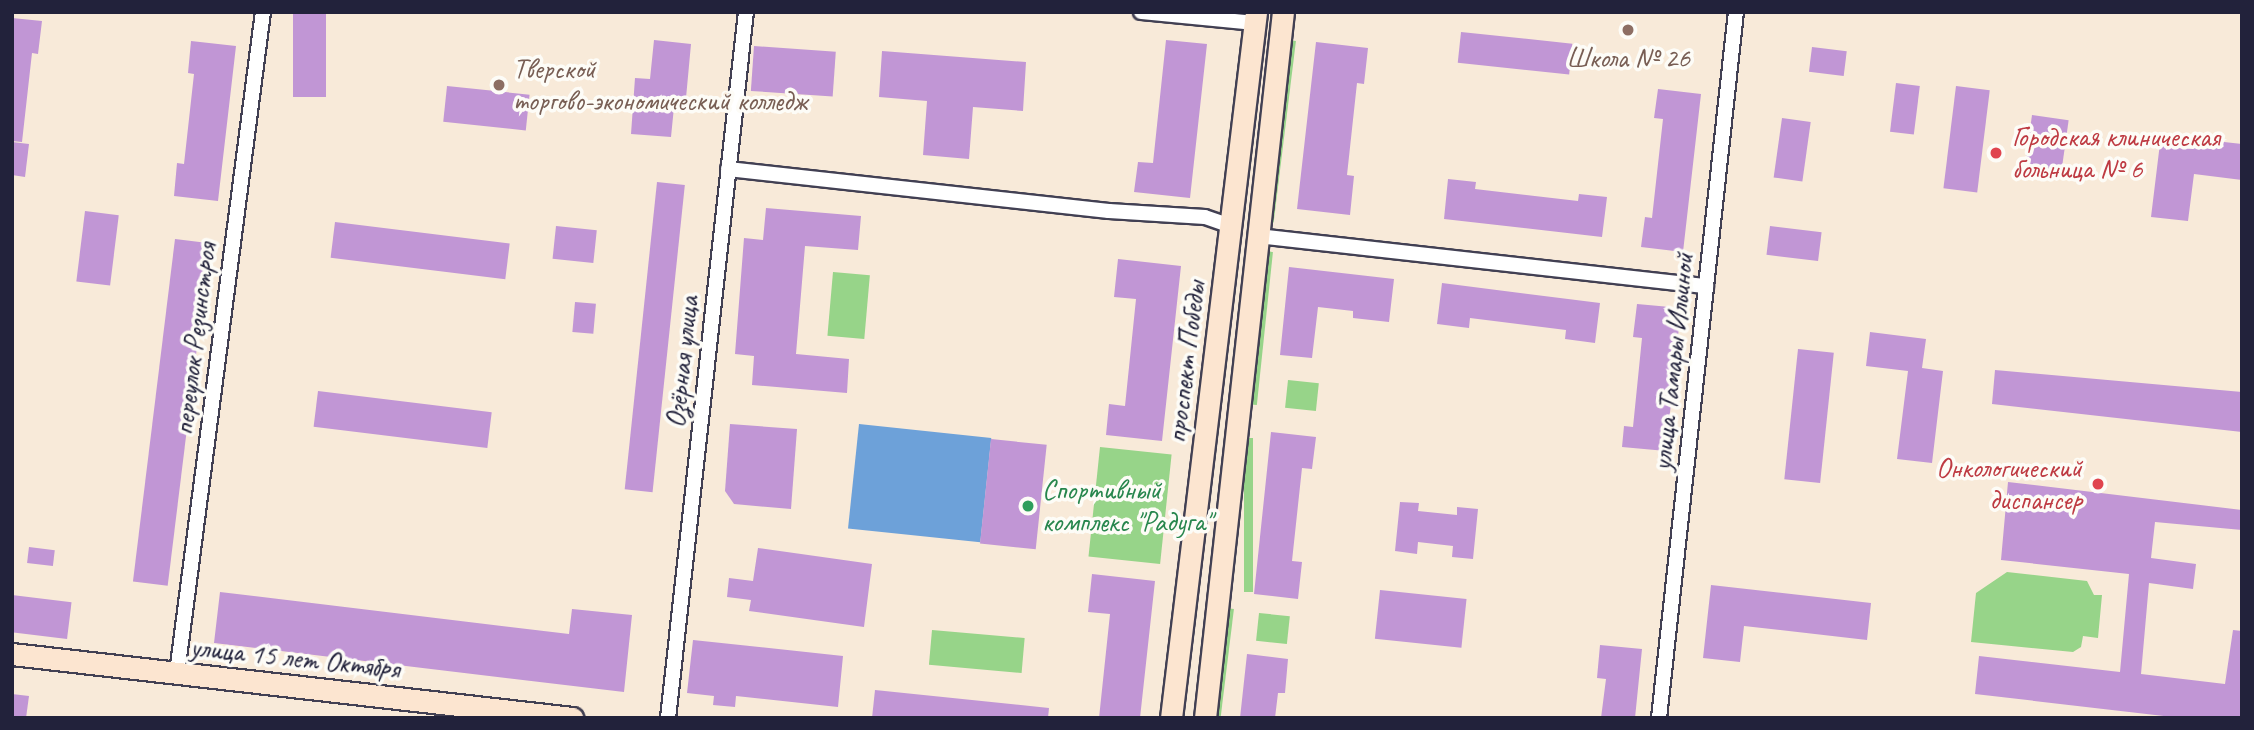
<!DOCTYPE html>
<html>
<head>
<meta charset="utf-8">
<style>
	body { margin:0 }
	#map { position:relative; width:2254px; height:730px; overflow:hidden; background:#f8ead9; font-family:Caveat,sans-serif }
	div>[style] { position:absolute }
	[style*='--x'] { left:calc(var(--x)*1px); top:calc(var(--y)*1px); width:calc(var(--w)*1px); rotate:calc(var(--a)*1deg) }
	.green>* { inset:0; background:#97d489; transform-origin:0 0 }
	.water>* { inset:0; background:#6da1d9; transform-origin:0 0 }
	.building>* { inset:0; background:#c196d5; transform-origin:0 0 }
	.roads { filter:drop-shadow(2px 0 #424053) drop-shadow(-2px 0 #424053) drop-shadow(0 2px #424053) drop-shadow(0 -2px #424053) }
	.street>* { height:14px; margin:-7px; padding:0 7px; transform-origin:7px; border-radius:7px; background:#fff }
	.secondary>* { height:21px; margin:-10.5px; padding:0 10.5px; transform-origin:10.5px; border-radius:10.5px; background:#fce5d0 }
	.dots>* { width:19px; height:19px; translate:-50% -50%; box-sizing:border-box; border:4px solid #fdfcf7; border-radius:50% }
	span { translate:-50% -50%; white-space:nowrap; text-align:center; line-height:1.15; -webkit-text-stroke:7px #fdfcf7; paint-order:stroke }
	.education-label { font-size:28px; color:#785e54 }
	.left { translate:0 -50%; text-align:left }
	.health-label { font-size:28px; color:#be3a42 }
	.right { translate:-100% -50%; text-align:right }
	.street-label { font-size:28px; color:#22223b }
	.leisure-label { font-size:28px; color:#27864d }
	.frame { position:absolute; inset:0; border:14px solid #22223b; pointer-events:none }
</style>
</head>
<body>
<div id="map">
	<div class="green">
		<div style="left:1288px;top:40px;width:8px;height:183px;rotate:7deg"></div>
		<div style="left:1264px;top:251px;width:9px;height:154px;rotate:6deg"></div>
		<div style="left:833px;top:272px;width:37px;height:64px;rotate:5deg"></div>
		<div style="left:1288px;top:380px;width:31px;height:28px;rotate:6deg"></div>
		<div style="left:1244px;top:438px;width:9px;height:154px"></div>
		<div style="left:1100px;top:447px;width:72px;height:110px;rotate:6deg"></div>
		<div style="clip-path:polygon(2007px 572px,2087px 581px,2094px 595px,2102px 595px,2098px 638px,2083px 636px,2081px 647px,2073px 652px,1971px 642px,1976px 593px)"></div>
		<div style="left:1226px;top:608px;width:8px;height:111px;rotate:7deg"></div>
		<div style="left:1259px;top:613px;width:31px;height:28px;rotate:6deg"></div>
		<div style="left:932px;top:630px;width:93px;height:35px;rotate:5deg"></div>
	</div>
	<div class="water">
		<div style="left:859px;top:424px;width:133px;height:105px;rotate:6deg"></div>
	</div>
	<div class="building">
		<div style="left:293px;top:12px;width:33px;height:85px"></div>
		<div style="clip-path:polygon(12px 18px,42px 21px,38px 54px,32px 53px,22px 142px,12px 141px)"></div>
		<div style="left:1461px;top:32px;width:112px;height:31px;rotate:6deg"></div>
		<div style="clip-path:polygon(654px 40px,691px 44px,686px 98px,675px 97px,671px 137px,631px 134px,635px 78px,650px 79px)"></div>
		<div style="clip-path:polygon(1166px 40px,1207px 44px,1190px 198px,1134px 192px,1138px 162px,1153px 163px)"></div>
		<div style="clip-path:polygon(191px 41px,236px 46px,218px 201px,174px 196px,177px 163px,184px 164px,194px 74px,188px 73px)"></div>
		<div style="clip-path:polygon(1316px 42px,1368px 48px,1364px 84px,1357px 83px,1347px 175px,1354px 176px,1350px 215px,1297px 209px)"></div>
		<div style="left:754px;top:46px;width:82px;height:45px;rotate:4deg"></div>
		<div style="left:1812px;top:47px;width:35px;height:25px;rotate:7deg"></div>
		<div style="clip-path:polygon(882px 51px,1026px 62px,1023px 111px,973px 107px,969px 159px,923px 155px,927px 101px,879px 97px)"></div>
		<div style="left:1896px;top:83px;width:24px;height:49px;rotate:7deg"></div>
		<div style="left:447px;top:86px;width:83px;height:36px;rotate:6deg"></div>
		<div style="left:1956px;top:86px;width:34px;height:103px;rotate:7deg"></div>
		<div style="clip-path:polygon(1658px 89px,1701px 94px,1683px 252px,1641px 247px,1645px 217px,1652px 218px,1663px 119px,1654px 118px)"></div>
		<div style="left:2032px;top:115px;width:37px;height:55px;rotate:8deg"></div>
		<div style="left:1782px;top:118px;width:29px;height:60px;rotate:8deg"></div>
		<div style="clip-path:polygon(2161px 135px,2242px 144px,2242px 180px,2194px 174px,2188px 221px,2151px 217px)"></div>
		<div style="clip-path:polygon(12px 142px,29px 144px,25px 177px,12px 175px)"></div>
		<div style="clip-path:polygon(1448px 179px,1476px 182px,1475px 189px,1578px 201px,1579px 194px,1607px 197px,1602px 237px,1444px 219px)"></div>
		<div style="left:657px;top:182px;width:28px;height:309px;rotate:6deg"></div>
		<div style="clip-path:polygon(766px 208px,861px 216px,858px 250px,805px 246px,796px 354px,849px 359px,847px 393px,752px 385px,754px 356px,735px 354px,744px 238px,763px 240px)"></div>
		<div style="left:85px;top:211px;width:34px;height:71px;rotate:7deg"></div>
		<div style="left:335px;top:222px;width:176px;height:36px;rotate:7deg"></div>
		<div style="left:556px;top:226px;width:41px;height:33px;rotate:6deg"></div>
		<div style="left:1770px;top:226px;width:52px;height:29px;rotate:7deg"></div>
		<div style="left:175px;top:239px;width:35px;height:345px;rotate:7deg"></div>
		<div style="clip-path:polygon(1118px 259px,1181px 266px,1162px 441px,1106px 435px,1109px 404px,1125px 406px,1136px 299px,1114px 297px)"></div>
		<div style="clip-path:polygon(1289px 267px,1394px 279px,1389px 322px,1353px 318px,1353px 311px,1318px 307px,1312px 358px,1280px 355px)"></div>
		<div style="clip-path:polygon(1442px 283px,1600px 303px,1595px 343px,1565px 339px,1566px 330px,1470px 318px,1469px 328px,1437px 324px)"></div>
		<div style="left:575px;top:302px;width:21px;height:30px;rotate:5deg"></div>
		<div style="clip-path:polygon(1637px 304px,1681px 308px,1666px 451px,1622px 447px,1624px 426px,1633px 427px,1642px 338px,1633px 337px)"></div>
		<div style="clip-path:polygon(1870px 332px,1926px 339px,1922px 368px,1943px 371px,1932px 463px,1897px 459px,1908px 371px,1866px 366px)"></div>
		<div style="left:1798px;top:349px;width:36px;height:131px;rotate:6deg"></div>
		<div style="clip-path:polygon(1995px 370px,2242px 392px,2242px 432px,1992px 404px)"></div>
		<div style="left:318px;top:391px;width:175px;height:36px;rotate:7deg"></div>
		<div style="clip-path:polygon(730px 424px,797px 429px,791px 509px,734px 504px,725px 491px)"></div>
		<div style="clip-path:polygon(1271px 432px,1316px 437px,1312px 469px,1302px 468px,1292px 561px,1302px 562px,1298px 599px,1254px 594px)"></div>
		<div style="left:991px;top:439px;width:56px;height:105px;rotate:6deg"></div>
		<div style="clip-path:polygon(2008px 482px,2242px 510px,2242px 530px,2155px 522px,2151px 558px,2196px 564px,2193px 589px,2149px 583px,2141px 674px,2225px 684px,2233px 630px,2242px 631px,2242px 718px,2181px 718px,1975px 694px,1979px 656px,2120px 672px,2129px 574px,2001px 560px)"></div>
		<div style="clip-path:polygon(1400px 502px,1419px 503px,1418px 511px,1457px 515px,1457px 507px,1478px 509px,1473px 559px,1452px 557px,1453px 546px,1418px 542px,1417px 554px,1395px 551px)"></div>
		<div style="left:29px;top:547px;width:26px;height:16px;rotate:7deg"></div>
		<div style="clip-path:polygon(758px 548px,872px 564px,864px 627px,749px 611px,751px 600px,727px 597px,729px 578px,753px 581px)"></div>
		<div style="clip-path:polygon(1092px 574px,1155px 581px,1140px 718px,1099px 718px,1110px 614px,1088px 612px)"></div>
		<div style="clip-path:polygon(1711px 585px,1871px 603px,1867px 640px,1744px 626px,1740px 662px,1703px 658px)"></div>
		<div style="left:1380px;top:590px;width:87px;height:49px;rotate:6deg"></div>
		<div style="clip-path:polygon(220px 592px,569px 634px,572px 609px,632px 615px,624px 692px,214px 643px)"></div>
		<div style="left:12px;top:595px;width:60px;height:37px;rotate:7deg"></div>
		<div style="clip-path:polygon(693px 640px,843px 656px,838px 707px,736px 696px,735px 707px,713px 705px,714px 696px,687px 693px)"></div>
		<div style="clip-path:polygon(1600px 645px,1642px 649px,1635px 718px,1601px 718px,1606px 679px,1597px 678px)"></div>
		<div style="clip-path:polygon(1247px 654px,1288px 659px,1285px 693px,1278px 693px,1275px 718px,1240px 718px)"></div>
		<div style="clip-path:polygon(875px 690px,1049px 708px,1048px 718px,872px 718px)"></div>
		<div style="clip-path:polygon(12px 694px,29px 696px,26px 718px,12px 718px)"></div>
	</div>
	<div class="roads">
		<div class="street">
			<div style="--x:1141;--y:12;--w:115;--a:5.5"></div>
			<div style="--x:728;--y:169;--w:383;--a:6.3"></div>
			<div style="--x:1109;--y:211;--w:96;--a:3.6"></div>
			<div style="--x:1205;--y:217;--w:28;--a:19"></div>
			<div style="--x:1258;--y:236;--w:451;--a:6.4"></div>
			<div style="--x:177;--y:673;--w:667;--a:-82.59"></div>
			<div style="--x:668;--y:718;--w:710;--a:-83.7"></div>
			<div style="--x:1659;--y:718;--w:710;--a:-83.78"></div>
		</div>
		<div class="secondary">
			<div style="--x:12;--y:654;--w:564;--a:6.52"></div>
			<div style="--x:1171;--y:718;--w:711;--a:-83.13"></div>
			<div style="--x:1205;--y:718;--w:710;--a:-83.7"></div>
		</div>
	</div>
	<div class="dots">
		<div style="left:1628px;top:30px;background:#8d6e63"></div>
		<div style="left:499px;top:85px;background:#8d6e63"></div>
		<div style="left:1996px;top:153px;background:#e0444e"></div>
		<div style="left:2098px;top:484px;background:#e0444e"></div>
		<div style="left:1028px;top:506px;background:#2e9e5b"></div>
	</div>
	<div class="education-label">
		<span style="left:1628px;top:58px">Школа № 26</span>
		<span class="left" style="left:513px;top:85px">Тверской<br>торгово-экономический колледж</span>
	</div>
	<div class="health-label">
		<span class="left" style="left:2012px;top:153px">Городская клиническая<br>больница № 6</span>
		<span class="right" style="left:2082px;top:484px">Онкологический<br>диспансер</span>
	</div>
	<div class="street-label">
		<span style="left:195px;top:339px;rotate:-83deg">переулок Резинстроя</span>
		<span style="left:682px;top:362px;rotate:-84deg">Озёрная улица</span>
		<span style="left:1186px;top:362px;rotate:-83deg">проспект Победы</span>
		<span style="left:1673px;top:362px;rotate:-84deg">улица Тамары Ильиной</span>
		<span style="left:295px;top:658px;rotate:6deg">улица 15 лет Октября</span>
	</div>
	<div class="leisure-label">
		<span class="left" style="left:1042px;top:506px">Спортивный<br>комплекс "Радуга"</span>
	</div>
	<div class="frame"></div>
</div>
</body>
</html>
